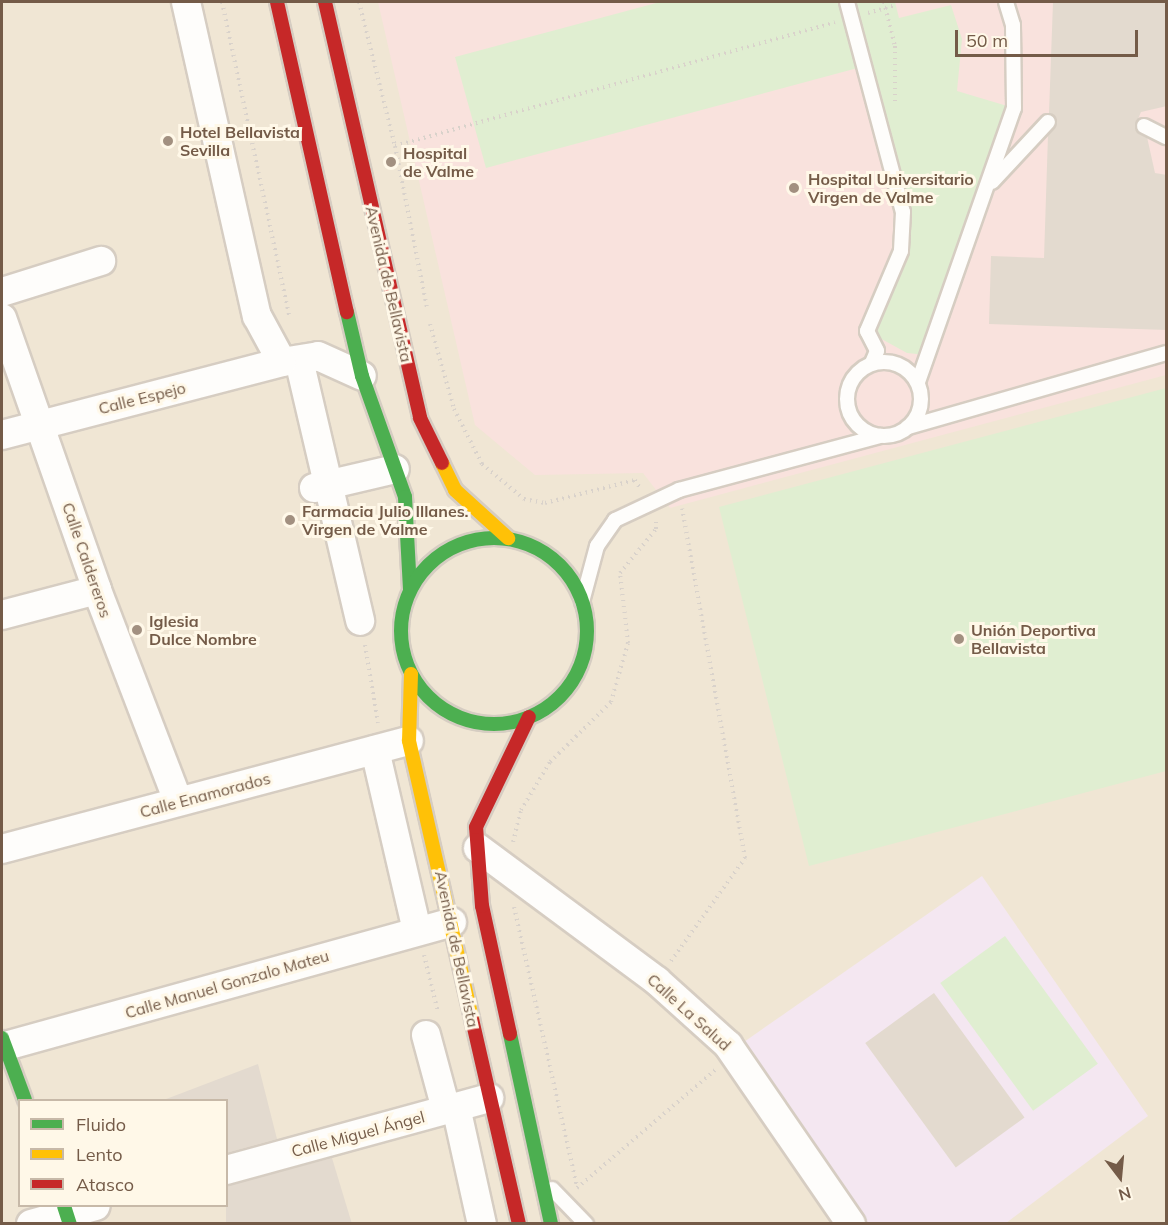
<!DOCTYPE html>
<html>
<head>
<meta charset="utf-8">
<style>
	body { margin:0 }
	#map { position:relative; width:1168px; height:1225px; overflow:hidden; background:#f7f2e7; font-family:Mulish,sans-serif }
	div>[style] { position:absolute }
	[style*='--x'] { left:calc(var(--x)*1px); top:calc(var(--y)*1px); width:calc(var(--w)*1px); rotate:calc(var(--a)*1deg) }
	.residential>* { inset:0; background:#f0e6d4 }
	.education>* { inset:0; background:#f4e7f1 }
	.medical>* { inset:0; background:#f9e2dd }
	.green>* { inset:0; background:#e0eed1; transform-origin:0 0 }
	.building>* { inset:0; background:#e3dacf; transform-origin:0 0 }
	.path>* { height:4px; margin-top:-2px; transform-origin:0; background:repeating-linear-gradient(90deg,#d9d2cb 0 1.5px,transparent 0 6px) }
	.roads { filter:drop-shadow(2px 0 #d6cdc2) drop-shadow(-2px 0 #d6cdc2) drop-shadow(0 2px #d6cdc2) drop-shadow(0 -2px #d6cdc2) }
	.lane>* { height:14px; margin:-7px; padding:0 7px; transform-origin:7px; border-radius:7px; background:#fefdfb }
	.lane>.ring { margin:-7px; padding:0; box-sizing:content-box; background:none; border:14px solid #fefdfb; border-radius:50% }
	.street>* { height:28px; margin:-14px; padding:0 14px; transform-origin:14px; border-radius:14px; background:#fefdfb }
	.fast>* { height:14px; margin:-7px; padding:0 7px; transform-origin:7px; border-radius:7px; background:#4caf50 }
	.fast>.ring { margin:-7px; padding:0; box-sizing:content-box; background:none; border:14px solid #4caf50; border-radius:50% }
	.slow>* { height:14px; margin:-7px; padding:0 7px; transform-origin:7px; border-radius:7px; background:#ffc107 }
	.jam>* { height:14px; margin:-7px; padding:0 7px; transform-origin:7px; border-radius:7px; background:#c62828 }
	.dots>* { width:16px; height:16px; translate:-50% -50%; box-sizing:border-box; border:3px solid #fff8e8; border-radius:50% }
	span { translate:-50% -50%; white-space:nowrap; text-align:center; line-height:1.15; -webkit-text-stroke:6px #fff8e8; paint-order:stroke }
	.poi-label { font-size:16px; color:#745b48; font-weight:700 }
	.left { translate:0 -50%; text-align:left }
	.street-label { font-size:16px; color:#745b48 }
	.frame { position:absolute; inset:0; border:3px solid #745b48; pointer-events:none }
	.legend { position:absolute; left:18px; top:1099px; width:210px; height:108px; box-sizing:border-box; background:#fff8e8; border:2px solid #c7b9a8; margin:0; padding:8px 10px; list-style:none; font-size:18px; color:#745b48 }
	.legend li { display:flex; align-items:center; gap:12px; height:30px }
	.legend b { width:30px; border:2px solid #c7b9a8 }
	.north { position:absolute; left:1090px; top:1147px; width:60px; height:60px; -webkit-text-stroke:4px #fff8e8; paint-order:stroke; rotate:164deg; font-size:16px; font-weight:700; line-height:24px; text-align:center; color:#745b48 }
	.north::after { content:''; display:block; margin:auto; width:21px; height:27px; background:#745b48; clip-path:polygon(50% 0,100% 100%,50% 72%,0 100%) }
	.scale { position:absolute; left:955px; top:30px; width:183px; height:27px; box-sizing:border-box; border:3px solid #745b48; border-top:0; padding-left:8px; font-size:18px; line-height:21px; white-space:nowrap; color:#745b48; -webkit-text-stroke:4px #fff8e8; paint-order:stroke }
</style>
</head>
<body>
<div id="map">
	<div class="residential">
		<div style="clip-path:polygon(evenodd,2px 2px,1166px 2px,1166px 1223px,2px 1224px,2px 2px,20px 1100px,226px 1100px,226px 1206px,20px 1206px,20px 1100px)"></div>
	</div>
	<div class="education">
		<div style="clip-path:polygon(982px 876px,1148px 1116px,1006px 1223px,852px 1223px,723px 1063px,741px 1044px)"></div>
	</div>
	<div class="medical">
		<div style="clip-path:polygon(378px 2px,1166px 2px,1166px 375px,670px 508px,643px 473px,535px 475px,475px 425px)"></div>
	</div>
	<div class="green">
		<div style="clip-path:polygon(660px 2px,895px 2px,899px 18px,951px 5px,962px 39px,957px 91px,1014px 108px,927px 355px,907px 353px,867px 331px,901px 251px,903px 212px,865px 66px,486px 168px,455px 57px)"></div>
		<div style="clip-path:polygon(1166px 388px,1166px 771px,809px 866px,719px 507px)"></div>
		<div style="left:1005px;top:936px;width:158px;height:80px;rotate:54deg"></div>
	</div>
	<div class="building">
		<div style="clip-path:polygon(1053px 2px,1167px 2px,1167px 106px,1141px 112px,1135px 126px,1147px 137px,1155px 173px,1167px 175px,1167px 330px,989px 324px,991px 256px,1044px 258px,1048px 135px,1057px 123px,1049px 113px)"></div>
		<div style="left:934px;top:993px;width:154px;height:85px;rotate:54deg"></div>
		<div style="clip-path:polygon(258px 1064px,277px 1139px,226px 1153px,226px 1101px,161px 1101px)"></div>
		<div style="clip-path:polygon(332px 1158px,352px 1224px,226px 1224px,226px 1186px)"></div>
	</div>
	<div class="path">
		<div style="--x:222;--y:2;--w:323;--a:77.9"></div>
		<div style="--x:359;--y:2;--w:148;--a:76"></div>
		<div style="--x:395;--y:146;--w:165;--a:78.8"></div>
		<div style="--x:884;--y:2;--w:45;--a:76"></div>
		<div style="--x:895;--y:46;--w:59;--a:90"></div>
		<div style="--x:868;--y:13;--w:29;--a:-16"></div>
		<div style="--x:395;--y:146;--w:457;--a:-15.7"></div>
		<div style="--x:430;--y:324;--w:88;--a:74.2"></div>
		<div style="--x:454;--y:409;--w:62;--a:63"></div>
		<div style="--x:482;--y:464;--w:55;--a:39.8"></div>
		<div style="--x:524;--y:499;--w:21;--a:11"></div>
		<div style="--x:545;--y:503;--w:93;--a:-14.3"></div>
		<div style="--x:635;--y:480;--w:9;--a:58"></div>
		<div style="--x:365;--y:645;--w:79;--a:80.5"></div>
		<div style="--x:513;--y:842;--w:33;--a:-76"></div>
		<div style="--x:521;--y:810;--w:56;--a:-58.9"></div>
		<div style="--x:550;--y:762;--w:86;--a:-44.5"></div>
		<div style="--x:611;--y:702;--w:61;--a:-73.9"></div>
		<div style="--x:628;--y:643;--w:70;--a:-96.5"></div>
		<div style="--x:620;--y:573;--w:57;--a:-50.7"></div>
		<div style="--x:656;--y:529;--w:7;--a:-90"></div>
		<div style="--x:514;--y:907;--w:287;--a:77.3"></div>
		<div style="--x:424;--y:955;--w:59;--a:76.2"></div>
		<div style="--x:671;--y:961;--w:127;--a:-54.3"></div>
		<div style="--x:745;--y:858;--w:355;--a:-100.2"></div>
		<div style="--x:577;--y:1188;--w:182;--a:-40.5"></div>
	</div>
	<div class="roads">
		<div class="lane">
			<div style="--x:847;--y:2;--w:217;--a:75.1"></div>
			<div style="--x:903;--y:212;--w:39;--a:93"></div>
			<div style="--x:901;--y:251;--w:87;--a:113"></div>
			<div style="--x:867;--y:331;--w:22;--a:63"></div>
			<div style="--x:877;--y:351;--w:13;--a:113"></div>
			<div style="--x:1144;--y:126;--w:25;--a:27"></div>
			<div style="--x:992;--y:182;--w:82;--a:-47"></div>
			<div class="ring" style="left:847px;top:362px;width:60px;height:60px"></div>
			<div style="--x:918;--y:382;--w:290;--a:-70.7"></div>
			<div style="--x:1014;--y:108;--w:83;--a:-90.7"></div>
			<div style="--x:1013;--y:25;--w:24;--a:-107"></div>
			<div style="--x:908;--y:427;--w:268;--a:-16"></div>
			<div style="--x:582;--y:602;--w:58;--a:-75"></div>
			<div style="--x:597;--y:546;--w:32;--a:-55"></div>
			<div style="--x:615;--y:520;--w:71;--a:-25.1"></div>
			<div style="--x:679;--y:490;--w:208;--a:-15"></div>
			<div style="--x:552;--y:1189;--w:49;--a:45.8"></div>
		</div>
		<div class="street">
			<div style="--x:186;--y:2;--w:322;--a:77.3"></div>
			<div style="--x:257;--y:316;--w:52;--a:61.5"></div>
			<div style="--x:282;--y:362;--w:36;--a:-9"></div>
			<div style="--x:318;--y:356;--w:48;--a:24.4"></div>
			<div style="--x:2;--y:292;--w:104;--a:-17.4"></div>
			<div style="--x:2;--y:318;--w:288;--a:70.7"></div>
			<div style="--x:97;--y:590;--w:226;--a:69"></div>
			<div style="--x:299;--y:360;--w:268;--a:76.8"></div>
			<div style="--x:2;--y:435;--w:289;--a:-14.6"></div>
			<div style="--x:314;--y:488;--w:83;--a:-13.2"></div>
			<div style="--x:2;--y:615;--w:98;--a:-14.7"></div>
			<div style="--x:375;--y:750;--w:186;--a:76.9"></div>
			<div style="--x:478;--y:848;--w:223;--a:36.6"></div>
			<div style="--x:657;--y:981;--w:96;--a:42"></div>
			<div style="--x:728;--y:1045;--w:217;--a:55.5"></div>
			<div style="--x:2;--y:849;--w:421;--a:-14.9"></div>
			<div style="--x:426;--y:1035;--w:77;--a:74.9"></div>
			<div style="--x:2;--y:1047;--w:467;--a:-15.5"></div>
			<div style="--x:456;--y:1107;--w:120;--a:77.5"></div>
			<div style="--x:226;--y:1170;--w:273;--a:-15.3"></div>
			<div style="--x:31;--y:1224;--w:67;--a:-15.5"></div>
		</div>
		<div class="fast">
			<div style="--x:347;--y:312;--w:66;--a:76.8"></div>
			<div style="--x:362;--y:376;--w:128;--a:70.4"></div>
			<div style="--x:405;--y:497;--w:93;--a:86.9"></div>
			<div class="ring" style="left:401px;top:538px;width:172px;height:172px"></div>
			<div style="--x:510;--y:1034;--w:194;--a:77.8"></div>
			<div style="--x:2;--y:1038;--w:66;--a:69.6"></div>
			<div style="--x:64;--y:1206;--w:19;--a:72"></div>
		</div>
		<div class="slow">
			<div style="--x:442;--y:463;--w:30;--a:64"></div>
			<div style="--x:455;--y:490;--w:72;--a:42.2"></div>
			<div style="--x:411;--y:674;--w:67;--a:91.7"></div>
			<div style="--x:409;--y:741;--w:285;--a:77.2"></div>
		</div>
		<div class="jam">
			<div style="--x:277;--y:2;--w:318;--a:77.3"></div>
			<div style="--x:325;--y:2;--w:427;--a:77.1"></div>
			<div style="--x:420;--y:418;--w:50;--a:63.9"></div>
			<div style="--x:472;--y:1019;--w:210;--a:77.1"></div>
			<div style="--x:510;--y:1034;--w:131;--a:-102.3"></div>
			<div style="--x:482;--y:906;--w:79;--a:-94.3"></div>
			<div style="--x:476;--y:827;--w:122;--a:-64.3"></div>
		</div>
	</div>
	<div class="dots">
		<div style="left:168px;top:141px;background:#a29080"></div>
		<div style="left:391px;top:162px;background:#a29080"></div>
		<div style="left:794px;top:188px;background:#a29080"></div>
		<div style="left:290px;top:520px;background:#a29080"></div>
		<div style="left:137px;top:630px;background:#a29080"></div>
		<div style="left:959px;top:639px;background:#a29080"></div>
	</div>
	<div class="poi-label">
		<span class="left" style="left:180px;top:141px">Hotel Bellavista<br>Sevilla</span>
		<span class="left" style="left:403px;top:162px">Hospital<br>de Valme</span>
		<span class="left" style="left:808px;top:188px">Hospital Universitario<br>Virgen de Valme</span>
		<span class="left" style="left:302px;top:520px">Farmacia Julio Illanes.<br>Virgen de Valme</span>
		<span class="left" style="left:149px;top:630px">Iglesia<br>Dulce Nombre</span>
		<span class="left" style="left:971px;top:639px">Unión Deportiva<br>Bellavista</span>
	</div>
	<div class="street-label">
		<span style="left:389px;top:284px;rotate:77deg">Avenida de Bellavista</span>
		<span style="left:142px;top:398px;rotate:-14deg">Calle Espejo</span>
		<span style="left:87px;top:560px;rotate:71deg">Calle Caldereros</span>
		<span style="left:205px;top:795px;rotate:-15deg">Calle Enamorados</span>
		<span style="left:457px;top:949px;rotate:78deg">Avenida de Bellavista</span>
		<span style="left:227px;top:984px;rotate:-16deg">Calle Manuel Gonzalo Mateu</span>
		<span style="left:689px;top:1012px;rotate:42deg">Calle La Salud</span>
		<span style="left:358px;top:1134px;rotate:-15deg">Calle Miguel Ángel</span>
	</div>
	<div class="frame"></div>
	<ul class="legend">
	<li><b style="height:8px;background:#4caf50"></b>Fluido</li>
	<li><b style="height:8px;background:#ffc107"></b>Lento</li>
	<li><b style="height:8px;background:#c62828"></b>Atasco</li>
	</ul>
	<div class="north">N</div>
	<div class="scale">50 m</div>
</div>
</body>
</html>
